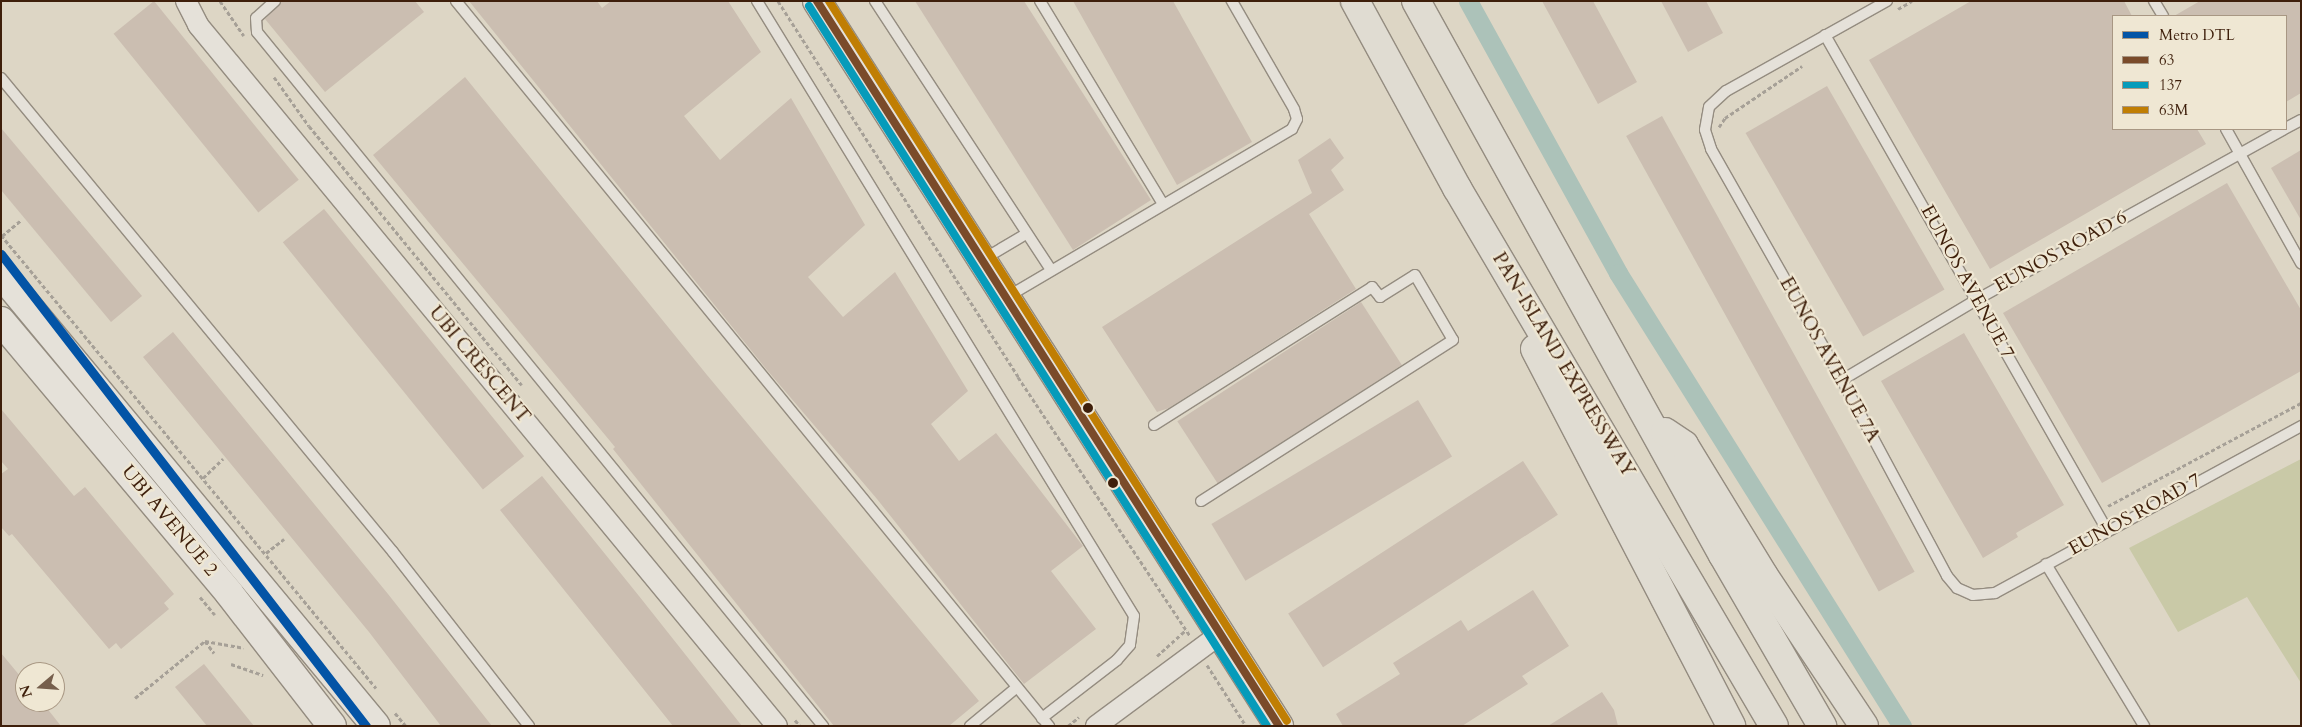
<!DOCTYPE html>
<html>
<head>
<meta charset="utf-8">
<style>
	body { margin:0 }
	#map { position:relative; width:2302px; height:727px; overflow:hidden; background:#ddd6c5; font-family:Cardo,serif }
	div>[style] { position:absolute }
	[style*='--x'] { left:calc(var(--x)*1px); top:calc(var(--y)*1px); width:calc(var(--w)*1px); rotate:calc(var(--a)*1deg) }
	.green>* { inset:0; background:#c9c9a7 }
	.canal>* { height:19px; margin:-9.5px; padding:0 9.5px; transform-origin:9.5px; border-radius:9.5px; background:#acc2b9 }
	.building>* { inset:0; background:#cbbeb1; transform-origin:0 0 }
	.path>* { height:3px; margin-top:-1.5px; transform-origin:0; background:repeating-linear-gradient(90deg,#a6a097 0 4px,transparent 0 6.5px) }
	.roads { filter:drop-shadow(1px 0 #948c80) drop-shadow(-1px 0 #948c80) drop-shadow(0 1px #948c80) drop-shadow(0 -1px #948c80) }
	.lane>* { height:10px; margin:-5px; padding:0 5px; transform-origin:5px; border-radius:5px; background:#e5e1d9 }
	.street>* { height:20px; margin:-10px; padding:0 10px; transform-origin:10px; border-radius:10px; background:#e5e1d9 }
	.secondary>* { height:28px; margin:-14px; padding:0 14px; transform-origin:14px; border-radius:14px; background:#e5e1d9 }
	.highway>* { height:28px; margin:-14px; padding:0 14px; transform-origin:14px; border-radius:14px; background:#e0dcd2 }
	.bus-1>* { height:8px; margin:-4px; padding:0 4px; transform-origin:4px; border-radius:4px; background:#7a4b2a }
	.bus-2>* { height:8px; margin:-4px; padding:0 4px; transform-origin:4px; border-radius:4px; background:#069bba }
	.bus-3>* { height:8px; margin:-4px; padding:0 4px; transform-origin:4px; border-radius:4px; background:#c07e03 }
	.metro-1>* { height:9px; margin:-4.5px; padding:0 4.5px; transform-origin:4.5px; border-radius:4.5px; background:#0354a6 }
	.dots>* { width:14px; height:14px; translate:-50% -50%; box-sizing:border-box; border:2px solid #efe7d3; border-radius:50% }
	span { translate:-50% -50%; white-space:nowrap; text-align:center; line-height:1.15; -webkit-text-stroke:4.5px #efe7d3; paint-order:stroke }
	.street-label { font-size:19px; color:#3e1f0b }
	.frame { position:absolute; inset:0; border:2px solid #3e1f0b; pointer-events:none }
	.legend { position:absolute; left:2112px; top:15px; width:175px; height:115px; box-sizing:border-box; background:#efe7d3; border:1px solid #a89783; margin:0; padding:6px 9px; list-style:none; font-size:15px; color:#3e1f0b }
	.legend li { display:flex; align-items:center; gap:10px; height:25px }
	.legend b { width:25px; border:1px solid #a89783 }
	.north { position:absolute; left:15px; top:662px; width:50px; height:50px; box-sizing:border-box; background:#efe7d3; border:1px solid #a89783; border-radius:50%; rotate:252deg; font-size:14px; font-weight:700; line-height:20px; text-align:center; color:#3e1f0b }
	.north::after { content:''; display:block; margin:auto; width:18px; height:22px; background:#765f4c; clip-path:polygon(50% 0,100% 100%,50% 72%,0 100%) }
</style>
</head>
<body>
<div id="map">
	<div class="green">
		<div style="clip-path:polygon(2301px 459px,2301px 683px,2247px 597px,2178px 632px,2129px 548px)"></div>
	</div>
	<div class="canal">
		<div style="--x:1468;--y:1;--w:311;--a:61.1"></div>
		<div style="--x:1618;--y:273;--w:535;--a:57.92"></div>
	</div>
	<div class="building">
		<div style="left:154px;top:1px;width:230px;height:52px;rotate:51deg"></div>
		<div style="clip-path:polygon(282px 1px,415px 1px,424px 12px,325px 92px,265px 19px)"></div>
		<div style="clip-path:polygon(469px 1px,597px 1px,602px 8px,611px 1px,728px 1px,761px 52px,684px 116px,720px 160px,791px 98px,865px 225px,808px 277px,843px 317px,895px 272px,968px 391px,931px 424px,959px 461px,996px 433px,1083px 546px,1051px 571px,1096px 629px,1024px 684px,877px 499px,767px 370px)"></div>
		<div style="clip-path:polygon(915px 1px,1024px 1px,1151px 200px,1073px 250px)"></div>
		<div style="clip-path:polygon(1073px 1px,1173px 1px,1252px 142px,1177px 185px)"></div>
		<div style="clip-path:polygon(1542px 1px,1593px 1px,1637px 82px,1598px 104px)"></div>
		<div style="clip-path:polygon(1661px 1px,1706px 1px,1723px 33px,1688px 52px)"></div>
		<div style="clip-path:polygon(1971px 1px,2124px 1px,2132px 16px,2113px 16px,2113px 129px,2197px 129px,2206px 144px,1990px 269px,1869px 60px)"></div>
		<div style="clip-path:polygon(2200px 1px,2301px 1px,2301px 93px,2286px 102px,2286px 16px,2174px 16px)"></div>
		<div style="clip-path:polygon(465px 77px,707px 375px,979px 701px,949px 726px,834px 726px,613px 449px,615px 447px,373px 155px)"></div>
		<div style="left:1827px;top:86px;width:235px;height:94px;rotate:60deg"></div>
		<div style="left:1662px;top:116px;width:521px;height:41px;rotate:61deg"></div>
		<div style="clip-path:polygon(1px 128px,142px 296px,111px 322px,1px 190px)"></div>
		<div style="clip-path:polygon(1330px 138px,1344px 158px,1331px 170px,1344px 190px,1309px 214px,1356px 289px,1169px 408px,1157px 412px,1102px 327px,1312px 193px,1298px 160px)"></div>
		<div style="clip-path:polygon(2301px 150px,2301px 220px,2271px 168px)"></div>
		<div style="clip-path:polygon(2227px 183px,2301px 310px,2301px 371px,2102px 483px,2003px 313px)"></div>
		<div style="left:324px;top:209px;width:318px;height:53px;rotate:51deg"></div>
		<div style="left:1361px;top:302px;width:75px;height:219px;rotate:57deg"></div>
		<div style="clip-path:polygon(173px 332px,388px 594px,492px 726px,441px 726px,369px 632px,143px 357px)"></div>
		<div style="clip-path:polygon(1964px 333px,2064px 505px,2016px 533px,2018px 537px,1983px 558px,1881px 381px)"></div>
		<div style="left:1418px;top:400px;width:66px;height:241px;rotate:59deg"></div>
		<div style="clip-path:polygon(1px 409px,74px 496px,85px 487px,174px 594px,164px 603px,169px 609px,121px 649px,116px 643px,109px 649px,12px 534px,9px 536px,1px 527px,1px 474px,8px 469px,1px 461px)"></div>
		<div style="left:1523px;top:461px;width:64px;height:280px;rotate:57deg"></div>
		<div style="clip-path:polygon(542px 476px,639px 596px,742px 726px,673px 726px,597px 631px,500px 510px)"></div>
		<div style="clip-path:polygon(1533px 590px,1569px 646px,1522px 676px,1528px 684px,1462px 726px,1343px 726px,1336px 714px,1400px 674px,1393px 663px,1461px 620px,1468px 631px)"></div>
		<div style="clip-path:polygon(1px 653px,25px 682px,25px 702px,42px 702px,61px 726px,1px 726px)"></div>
		<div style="clip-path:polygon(204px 664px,254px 726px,207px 726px,175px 687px)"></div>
		<div style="clip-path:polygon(1602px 692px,1614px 710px,1618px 726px,1548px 726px)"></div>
	</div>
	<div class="path">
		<div style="--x:220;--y:1;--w:42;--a:55.6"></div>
		<div style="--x:778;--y:1;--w:446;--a:57.4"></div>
		<div style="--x:1018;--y:377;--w:311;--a:56.4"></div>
		<div style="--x:1898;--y:9;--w:16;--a:-30"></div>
		<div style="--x:274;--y:77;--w:60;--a:54.5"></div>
		<div style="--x:309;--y:126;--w:335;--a:50.6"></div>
		<div style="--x:1719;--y:127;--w:11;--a:-56"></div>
		<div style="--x:1725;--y:118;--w:93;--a:-34"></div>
		<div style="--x:1;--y:235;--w:588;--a:50.38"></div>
		<div style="--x:2;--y:236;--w:26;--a:-40"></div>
		<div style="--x:203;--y:478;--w:28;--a:-44"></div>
		<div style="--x:2108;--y:506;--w:219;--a:-28.1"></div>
		<div style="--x:266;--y:553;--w:23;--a:-38"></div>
		<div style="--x:200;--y:597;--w:23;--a:50"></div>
		<div style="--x:205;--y:641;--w:15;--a:53"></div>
		<div style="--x:1157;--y:656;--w:39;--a:-42"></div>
		<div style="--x:231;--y:664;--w:34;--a:19"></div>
		<div style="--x:1207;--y:665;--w:72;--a:57.4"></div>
		<div style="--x:135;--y:698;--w:90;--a:-39.2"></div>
		<div style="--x:205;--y:641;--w:39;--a:10"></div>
		<div style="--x:395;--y:713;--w:17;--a:50"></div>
		<div style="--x:795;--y:720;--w:8;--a:50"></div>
		<div style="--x:1068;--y:726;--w:14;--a:-39"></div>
	</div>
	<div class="roads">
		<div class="lane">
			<div style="--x:275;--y:1;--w:25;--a:138"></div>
			<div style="--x:256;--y:18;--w:14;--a:86"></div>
			<div style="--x:257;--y:32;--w:896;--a:50.8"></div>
			<div style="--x:456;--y:1;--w:937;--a:50.72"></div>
			<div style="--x:757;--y:1;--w:721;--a:58.49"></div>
			<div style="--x:1134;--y:616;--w:29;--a:98"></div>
			<div style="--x:1130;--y:645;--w:20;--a:131"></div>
			<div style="--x:1117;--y:660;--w:95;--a:142.3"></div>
			<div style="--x:875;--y:1;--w:321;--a:56.8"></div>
			<div style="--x:1040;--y:1;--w:237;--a:58.8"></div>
			<div style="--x:1887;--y:1;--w:184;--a:150.8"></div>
			<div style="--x:1726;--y:91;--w:23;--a:137"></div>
			<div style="--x:1709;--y:107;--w:23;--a:100"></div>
			<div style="--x:1705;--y:130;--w:20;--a:72"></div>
			<div style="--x:1711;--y:149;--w:266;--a:60.4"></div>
			<div style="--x:1842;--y:380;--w:222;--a:61.8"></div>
			<div style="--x:1947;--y:576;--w:16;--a:50"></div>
			<div style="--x:1957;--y:588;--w:17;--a:24"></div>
			<div style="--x:1973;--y:595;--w:22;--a:-5"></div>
			<div style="--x:1995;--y:593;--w:349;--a:-28.6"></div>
			<div style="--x:2154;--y:1;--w:17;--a:59"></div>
			<div style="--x:1825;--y:35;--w:570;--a:60.33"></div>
			<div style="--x:1;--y:78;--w:615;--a:50.41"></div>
			<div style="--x:393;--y:552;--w:221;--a:52"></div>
			<div style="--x:2286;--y:128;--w:17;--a:-28"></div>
			<div style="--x:2226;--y:129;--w:154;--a:60.8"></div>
			<div style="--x:982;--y:260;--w:51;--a:-30.6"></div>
			<div style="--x:1007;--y:297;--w:331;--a:-30.5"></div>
			<div style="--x:1292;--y:129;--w:11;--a:-63"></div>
			<div style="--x:1297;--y:119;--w:10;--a:-107"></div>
			<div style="--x:1294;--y:109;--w:125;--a:-119.9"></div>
			<div style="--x:1842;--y:380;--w:156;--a:-30.8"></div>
			<div style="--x:1976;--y:300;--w:352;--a:-29"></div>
			<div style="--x:1154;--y:425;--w:258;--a:-32.3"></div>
			<div style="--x:1372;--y:287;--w:13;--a:51"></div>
			<div style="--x:1380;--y:297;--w:41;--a:-32.2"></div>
			<div style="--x:1415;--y:275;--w:75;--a:59.7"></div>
			<div style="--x:1453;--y:340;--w:299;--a:147.4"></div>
			<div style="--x:2046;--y:564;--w:189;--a:58.8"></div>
			<div style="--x:970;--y:726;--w:60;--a:-39.6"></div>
		</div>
		<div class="street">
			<div style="--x:186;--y:1;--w:27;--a:63"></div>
			<div style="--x:198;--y:25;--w:909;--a:50.44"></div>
			<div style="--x:1096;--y:726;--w:153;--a:-36.5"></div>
		</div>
		<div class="secondary">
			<div style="--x:817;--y:1;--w:860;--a:57.49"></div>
			<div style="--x:1;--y:274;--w:587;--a:50.32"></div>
			<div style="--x:1;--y:321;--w:355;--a:50"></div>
			<div style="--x:229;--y:593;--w:168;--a:52.2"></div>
		</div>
		<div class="highway">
			<div style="--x:1355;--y:1;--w:213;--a:61.4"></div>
			<div style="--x:1457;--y:188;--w:624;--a:59.49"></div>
			<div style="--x:1416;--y:1;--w:633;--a:61.01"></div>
			<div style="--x:1723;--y:555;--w:198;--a:59.9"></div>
			<div style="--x:1535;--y:349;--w:425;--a:62.5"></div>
			<div style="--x:1665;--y:432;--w:23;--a:34"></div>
			<div style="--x:1684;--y:445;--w:153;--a:58.6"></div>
			<div style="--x:1764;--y:576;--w:180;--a:56.3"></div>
		</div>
	</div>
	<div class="bus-1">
		<div style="--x:817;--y:1;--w:860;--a:57.49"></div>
	</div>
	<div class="bus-2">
		<div style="--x:809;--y:6;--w:853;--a:57.54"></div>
	</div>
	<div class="bus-3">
		<div style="--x:829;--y:1;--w:853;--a:57.54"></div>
	</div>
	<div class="metro-1">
		<div style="--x:1;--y:254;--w:597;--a:52.29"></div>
	</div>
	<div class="dots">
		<div style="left:1088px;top:408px;background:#3e1f0b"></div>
		<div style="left:1113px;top:483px;background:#3e1f0b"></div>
	</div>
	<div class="street-label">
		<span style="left:2061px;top:252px;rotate:-29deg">EUNOS ROAD 6</span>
		<span style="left:1967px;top:282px;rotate:61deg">EUNOS AVENUE 7</span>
		<span style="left:1829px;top:360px;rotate:61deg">EUNOS AVENUE 7A</span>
		<span style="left:479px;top:365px;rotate:50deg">UBI CRESCENT</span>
		<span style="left:1563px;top:365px;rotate:59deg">PAN-ISLAND EXPRESSWAY</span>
		<span style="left:2135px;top:515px;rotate:-29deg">EUNOS ROAD 7</span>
		<span style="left:169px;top:521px;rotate:50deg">UBI AVENUE 2</span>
	</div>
	<div class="frame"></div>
	<ul class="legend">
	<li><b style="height:6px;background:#0354a6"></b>Metro DTL</li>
	<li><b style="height:6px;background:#7a4b2a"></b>63</li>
	<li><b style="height:6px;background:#069bba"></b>137</li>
	<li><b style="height:6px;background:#c07e03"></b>63M</li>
	</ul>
	<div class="north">N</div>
</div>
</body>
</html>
